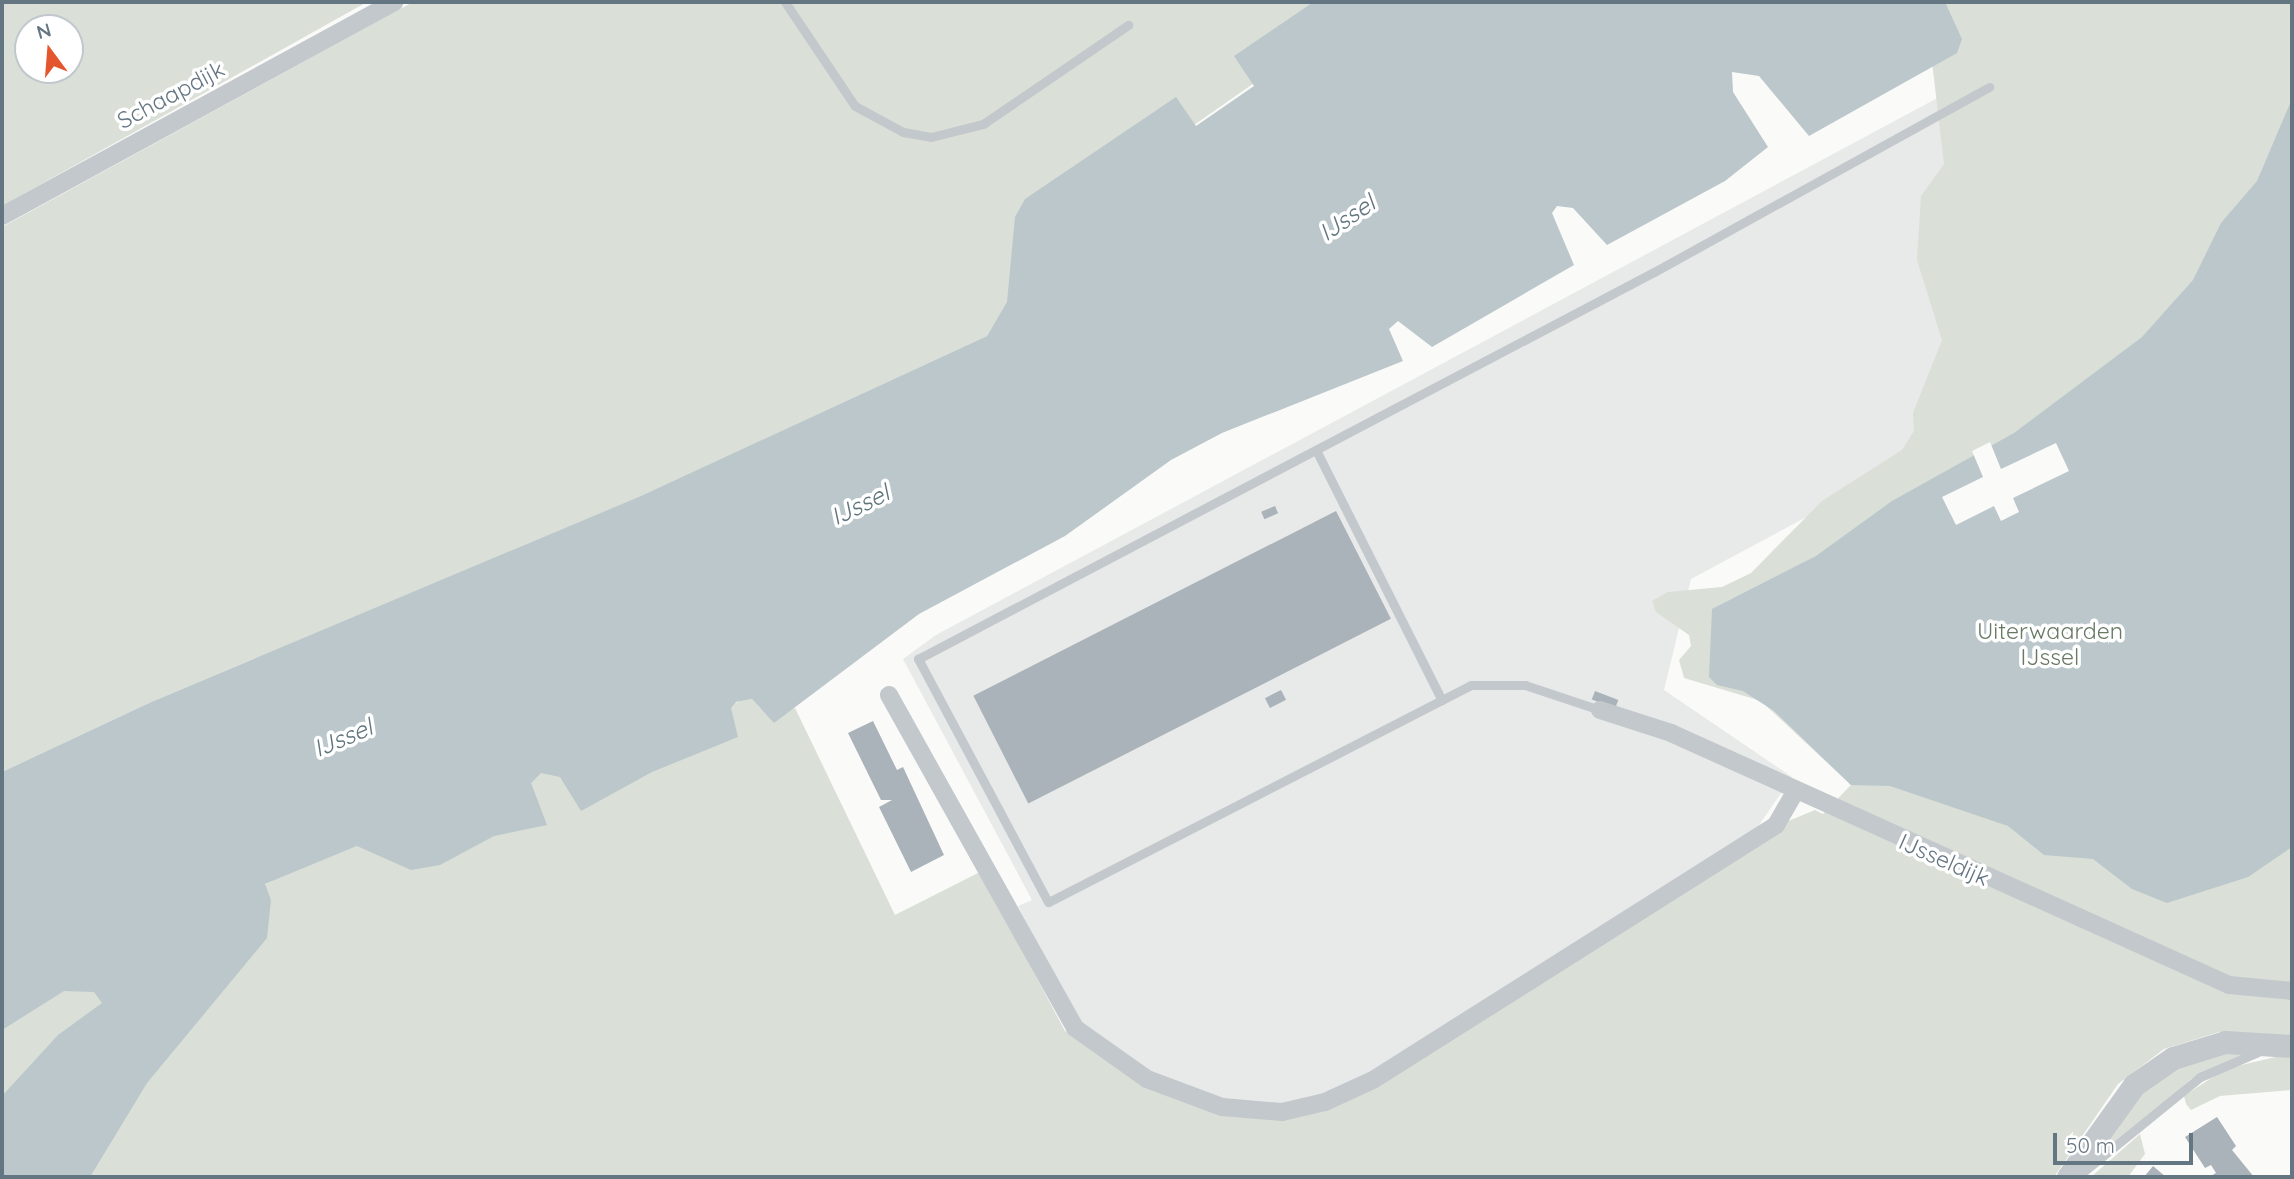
<!DOCTYPE html>
<html>
<head>
<meta charset="utf-8">
<style>
	body { margin:0 }
	#map { position:relative; width:2294px; height:1179px; overflow:hidden; background:#fafaf8; font-family:Quicksand,sans-serif }
	div>[style] { position:absolute }
	[style*='--x'] { left:calc(var(--x)*1px); top:calc(var(--y)*1px); width:calc(var(--w)*1px); rotate:calc(var(--a)*1deg) }
	.built>* { inset:0; background:#e8e9e9 }
	.green>* { inset:0; background:#dadfd7 }
	.water>* { inset:0; background:#bbc7cb }
	.pier>* { inset:0; background:#fafaf8 }
	.building>* { inset:0; background:#aab3b9; transform-origin:0 0 }
	.service>* { height:9px; margin:-4.5px; padding:0 4.5px; transform-origin:4.5px; border-radius:4.5px; background:#c3c8cc }
	.minor>* { height:18px; margin:-9px; padding:0 9px; transform-origin:9px; border-radius:9px; background:#c3c8cc }
	.tertiary>* { height:23px; margin:-11.5px; padding:0 11.5px; transform-origin:11.5px; border-radius:11.5px; background:#c3c8cc }
	span { translate:-50% -50%; white-space:nowrap; text-align:center; line-height:1.15; -webkit-text-stroke:7px #fff; paint-order:stroke }
	.street-label { font-size:23px; color:#657683 }
	.park-label { font-size:23px; color:#687a64 }
	.water-label { font-size:24px; color:#60757c; font-style:italic }
	.frame { position:absolute; inset:0; border:4px solid #657683; pointer-events:none }
	.north { position:absolute; left:14px; top:14px; width:70px; height:70px; box-sizing:border-box; background:#fff; border:2px solid #c1c8cd; border-radius:50%; rotate:344deg; font-size:19px; font-weight:700; line-height:28px; text-align:center; color:#657683 }
	.north::after { content:''; display:block; margin:auto; width:24px; height:32px; background:#e4572e; clip-path:polygon(50% 0,100% 100%,50% 72%,0 100%) }
	.scale { position:absolute; left:2053px; top:1133px; width:140px; height:32px; box-sizing:border-box; border:4px solid #657683; border-top:0; padding-left:9px; font-size:21px; line-height:24px; white-space:nowrap; color:#657683; -webkit-text-stroke:5px #fff; paint-order:stroke }
</style>
</head>
<body>
<div id="map">
	<div class="built">
		<div style="clip-path:polygon(2098px 12px,2039px 392px,1691px 579px,1664px 690px,1792px 777px,1755px 831px,1347px 1088px,1303px 1103px,1231px 1105px,1148px 1073px,1079px 1023px,1018px 906px,1032px 900px,903px 659px,936px 635px)"></div>
	</div>
	<div class="green">
		<div style="clip-path:polygon(evenodd,2px 2px,61px 4px,367px 2px,2px 206px,2px 2px,28px 28px,70px 28px,70px 70px,28px 70px,28px 28px)"></div>
		<div style="clip-path:polygon(413px 2px,1313px 2px,1239px 53px,1257px 81px,1014px 251px,1008px 302px,987px 336px,642px 496px,149px 703px,2px 772px,2px 227px)"></div>
		<div style="clip-path:polygon(1925px 2px,2292px 2px,2292px 1038px,2219px 1032px,2164px 1049px,2118px 1084px,2054px 1177px,2px 1177px,2px 1016px,274px 880px,544px 769px,741px 701px,752px 699px,767px 715px,795px 708px,895px 915px,980px 872px,1065px 1031px,1203px 1107px,1316px 1110px,1781px 824px,1815px 810px,1823px 814px,1851px 785px,1761px 701px,1684px 678px,1679px 660px,1691px 646px,1689px 635px,1656px 612px,1652px 601px,1668px 592px,1722px 587px,1751px 573px,1822px 501px,1902px 450px,1914px 431px,1913px 413px,1942px 340px,1917px 260px,1921px 196px,1944px 164px)"></div>
		<div style="clip-path:polygon(2250px 1052px,2191px 1079px,2091px 1166px,2133px 1097px,2174px 1067px,2208px 1054px)"></div>
		<div style="clip-path:polygon(2292px 1053px,2292px 1090px,2220px 1096px,2191px 1110px,2186px 1104px,2184px 1096px,2225px 1069px)"></div>
		<div style="clip-path:polygon(2140px 1134px,2145px 1154px,2128px 1177px,2091px 1177px)"></div>
	</div>
	<div class="water">
		<div style="clip-path:polygon(1313px 2px,1945px 2px,1962px 39px,1957px 53px,1809px 136px,1759px 76px,1732px 72px,1733px 92px,1768px 147px,1725px 181px,1607px 245px,1573px 208px,1557px 206px,1552px 213px,1574px 265px,1432px 347px,1398px 321px,1389px 329px,1403px 361px,1222px 433px,1171px 460px,1065px 536px,919px 614px,774px 723px,752px 699px,736px 702px,731px 708px,738px 737px,652px 772px,581px 811px,560px 777px,541px 773px,531px 783px,547px 825px,494px 836px,440px 865px,411px 870px,357px 846px,265px 884px,271px 900px,267px 938px,147px 1083px,90px 1177px,2px 1177px,2px 1096px,58px 1035px,102px 1003px,94px 992px,64px 991px,2px 1030px,2px 772px,149px 703px,641px 496px,987px 336px,1007px 302px,1015px 217px,1025px 199px,1176px 97px,1196px 126px,1254px 86px,1234px 56px)"></div>
		<div style="clip-path:polygon(2292px 99px,2292px 847px,2248px 877px,2167px 903px,2132px 889px,2093px 859px,2044px 855px,2008px 826px,1890px 786px,1851px 785px,1774px 711px,1743px 691px,1717px 685px,1709px 677px,1712px 609px,1816px 556px,1892px 501px,2014px 433px,2142px 337px,2193px 280px,2221px 223px,2257px 181px)"></div>
	</div>
	<div class="pier">
		<div style="clip-path:polygon(1990px 442px,2001px 469px,2056px 443px,2069px 471px,2013px 498px,2019px 512px,2001px 521px,1994px 506px,1956px 525px,1942px 497px,1983px 477px,1972px 451px)"></div>
	</div>
	<div class="building">
		<div style="left:1275px;top:506px;width:8px;height:15px;rotate:67deg"></div>
		<div style="left:1336px;top:511px;width:121px;height:407px;rotate:63deg"></div>
		<div style="left:1281px;top:690px;width:11px;height:18px;rotate:63deg"></div>
		<div style="left:1595px;top:691px;width:25px;height:9px;rotate:21deg"></div>
		<div style="clip-path:polygon(873px 721px,897px 770px,903px 767px,944px 855px,911px 872px,879px 807px,892px 800px,881px 800px,848px 733px)"></div>
		<div style="clip-path:polygon(2217px 1117px,2236px 1146px,2232px 1150px,2254px 1177px,2209px 1177px,2216px 1173px,2211px 1165px,2205px 1168px,2185px 1137px)"></div>
		<div style="clip-path:polygon(2153px 1166px,2166px 1177px,2144px 1177px)"></div>
	</div>
	<div class="service">
		<div style="--x:785;--y:2;--w:125;--a:56.1"></div>
		<div style="--x:855;--y:106;--w:55;--a:28.4"></div>
		<div style="--x:903;--y:132;--w:28;--a:10"></div>
		<div style="--x:931;--y:137;--w:54;--a:-14"></div>
		<div style="--x:983;--y:124;--w:176;--a:-34.3"></div>
		<div style="--x:1316;--y:450;--w:280;--a:63.3"></div>
		<div style="--x:1600;--y:710;--w:79;--a:-161.6"></div>
		<div style="--x:1525;--y:685;--w:54;--a:180"></div>
		<div style="--x:1471;--y:685;--w:475;--a:152.8"></div>
		<div style="--x:1048;--y:902;--w:276;--a:-118.1"></div>
		<div style="--x:918;--y:659;--w:832;--a:-27.74"></div>
		<div style="--x:1654;--y:272;--w:383;--a:-28.9"></div>
		<div style="--x:2077;--y:1177;--w:159;--a:-39.1"></div>
		<div style="--x:2200;--y:1077;--w:63;--a:-23.3"></div>
	</div>
	<div class="minor">
		<div style="--x:2;--y:216;--w:447;--a:-28.6"></div>
		<div style="--x:889;--y:695;--w:381;--a:60.8"></div>
		<div style="--x:1075;--y:1028;--w:88;--a:35.3"></div>
		<div style="--x:1147;--y:1079;--w:80;--a:20.5"></div>
		<div style="--x:1222;--y:1107;--w:60;--a:4.8"></div>
		<div style="--x:1282;--y:1112;--w:44;--a:-13.1"></div>
		<div style="--x:1325;--y:1102;--w:53;--a:-24.6"></div>
		<div style="--x:1373;--y:1080;--w:477;--a:-32.3"></div>
		<div style="--x:1776;--y:825;--w:39;--a:-60"></div>
		<div style="--x:1600;--y:710;--w:75;--a:17.9"></div>
		<div style="--x:1671;--y:733;--w:612;--a:24.3"></div>
		<div style="--x:2229;--y:985;--w:63;--a:5.4"></div>
	</div>
	<div class="tertiary">
		<div style="--x:2068;--y:1177;--w:113;--a:-54.3"></div>
		<div style="--x:2134;--y:1085;--w:47;--a:-34.7"></div>
		<div style="--x:2173;--y:1058;--w:54;--a:-17.1"></div>
		<div style="--x:2225;--y:1042;--w:67;--a:3.4"></div>
	</div>
	<div class="street-label">
		<span style="left:171px;top:95px;rotate:-28deg">Schaapdijk</span>
		<span style="left:1944px;top:860px;rotate:24deg">IJsseldijk</span>
	</div>
	<div class="park-label">
		<span style="left:2050px;top:644px">Uiterwaarden<br>IJssel</span>
	</div>
	<div class="water-label">
		<span style="left:1347px;top:218px;rotate:-34deg">IJssel</span>
		<span style="left:860px;top:505px;rotate:-26deg">IJssel</span>
		<span style="left:343px;top:738px;rotate:-23deg">IJssel</span>
	</div>
	<div class="frame"></div>
	<div class="north">N</div>
	<div class="scale">50 m</div>
</div>
</body>
</html>
